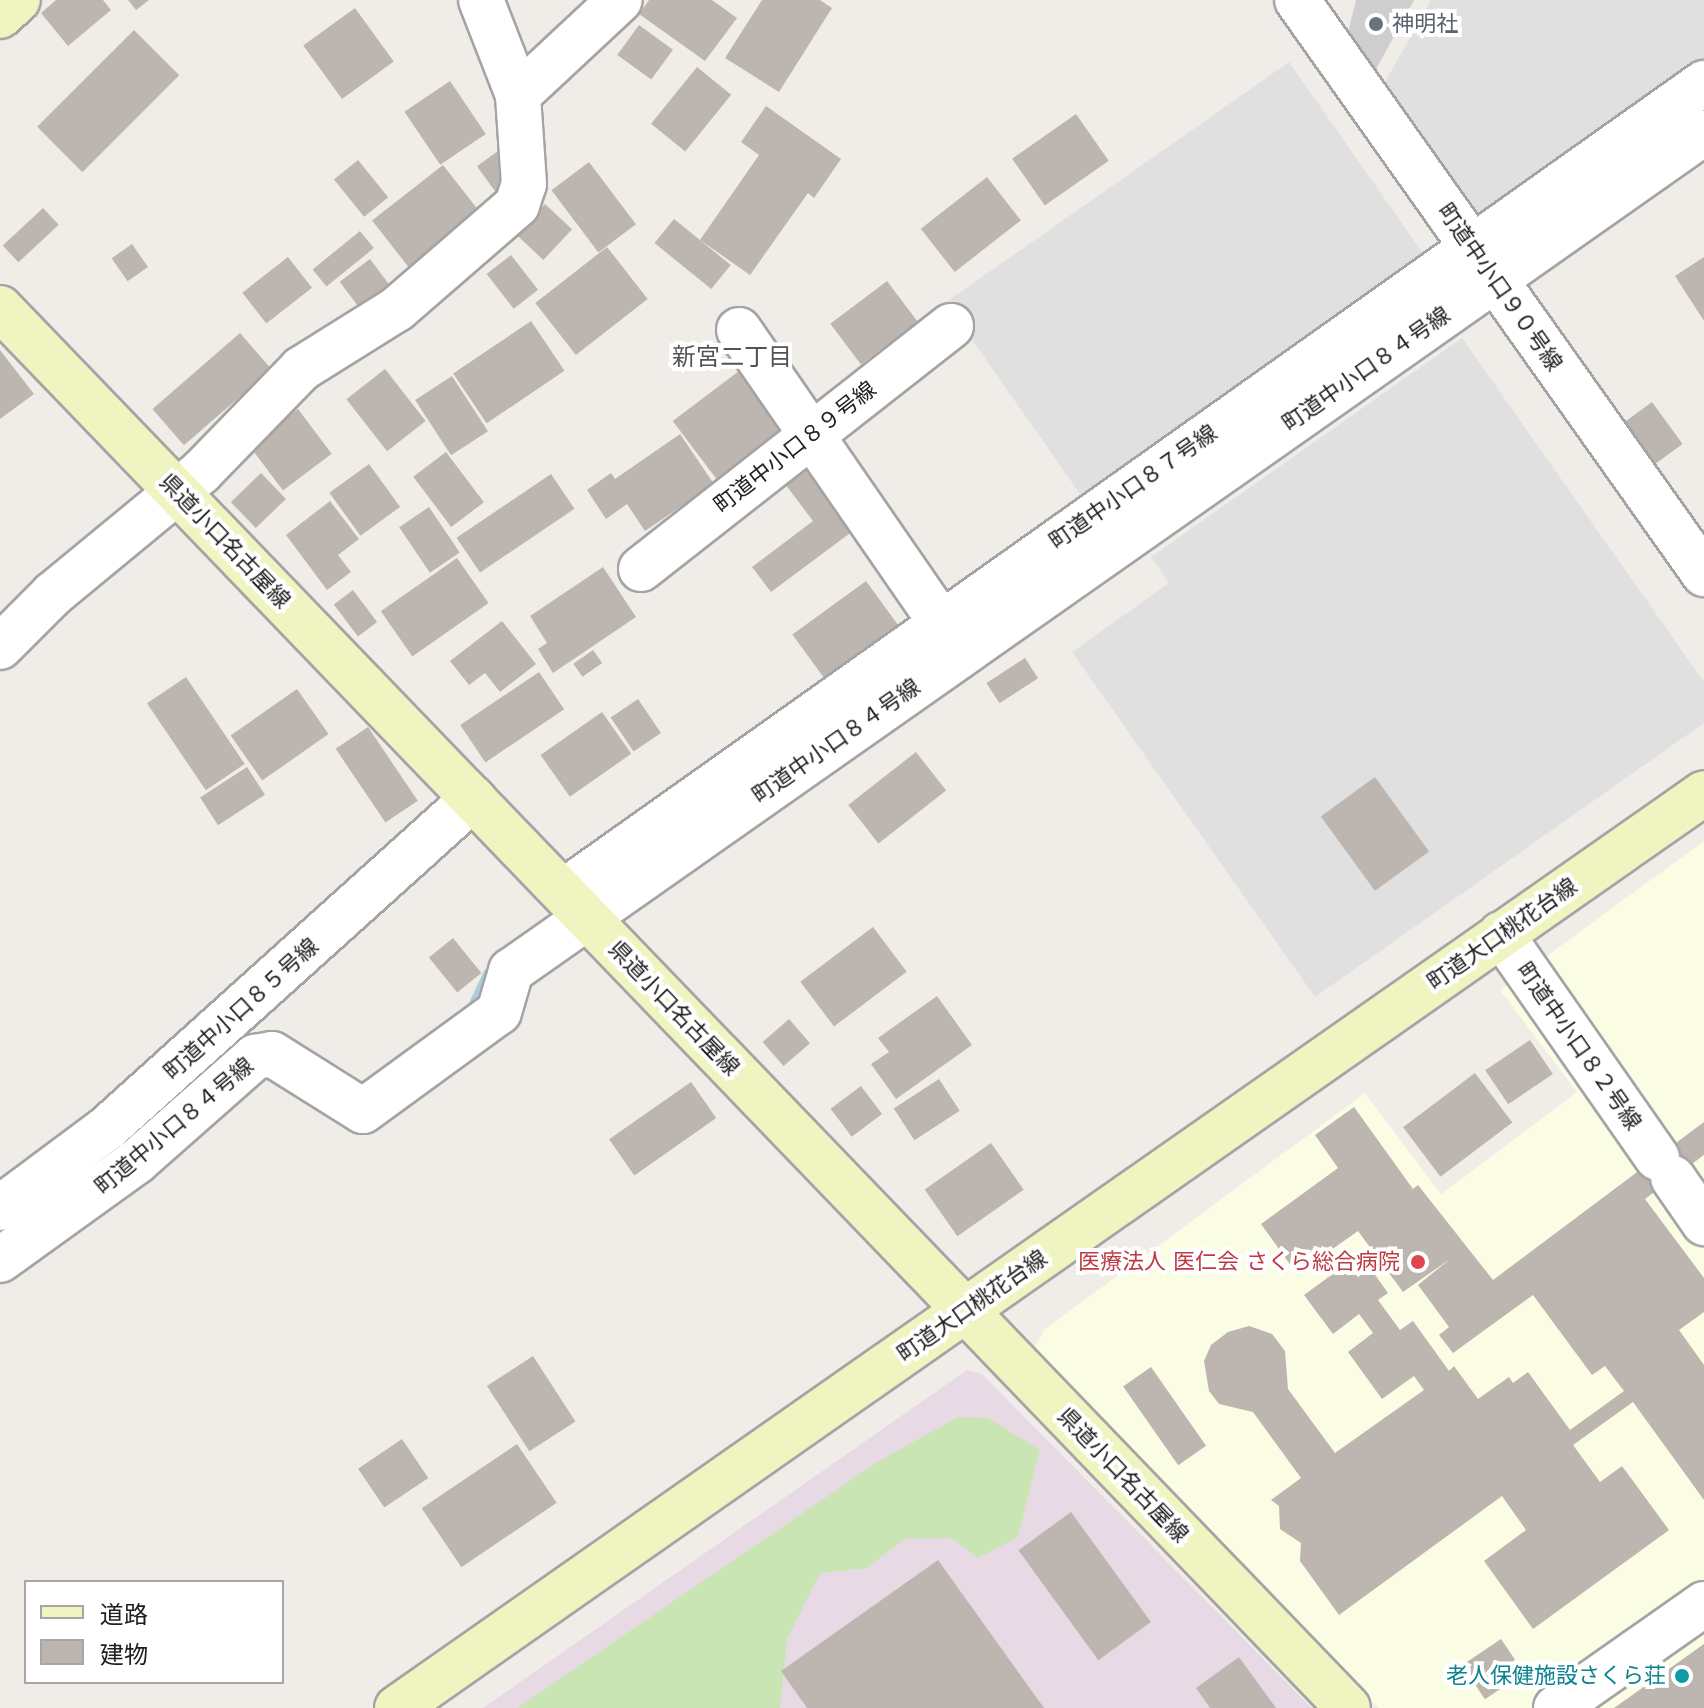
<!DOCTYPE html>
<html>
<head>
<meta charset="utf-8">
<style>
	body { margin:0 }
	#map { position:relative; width:1704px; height:1708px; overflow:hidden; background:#f0ede8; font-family:"DejaVu Sans","Noto Sans JP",sans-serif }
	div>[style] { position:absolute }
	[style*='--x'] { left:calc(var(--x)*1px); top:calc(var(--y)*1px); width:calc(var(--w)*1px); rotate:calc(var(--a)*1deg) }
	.industrial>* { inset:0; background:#e8dae5 }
	.education>* { inset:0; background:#fbfce4 }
	.religious>* { inset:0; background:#cecece }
	.grass>* { inset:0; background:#c9e5b3 }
	.parking>* { inset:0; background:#e0e0e0; transform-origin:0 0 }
	.stream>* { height:12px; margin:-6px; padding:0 6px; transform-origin:6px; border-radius:6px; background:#accdd9 }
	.building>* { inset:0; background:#bdb6b0; transform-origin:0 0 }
	.roads { filter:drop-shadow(2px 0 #a4a4a4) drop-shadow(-2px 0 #a4a4a4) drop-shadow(0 2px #a4a4a4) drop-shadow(0 -2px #a4a4a4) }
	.street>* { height:44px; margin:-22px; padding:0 22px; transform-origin:22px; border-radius:22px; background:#fff }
	.secondary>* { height:44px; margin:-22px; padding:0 22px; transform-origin:22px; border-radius:22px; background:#eff4c1 }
	.dots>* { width:22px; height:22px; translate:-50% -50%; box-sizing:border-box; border:4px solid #fff; border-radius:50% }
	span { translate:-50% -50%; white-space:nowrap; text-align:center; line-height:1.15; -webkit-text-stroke:8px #fff; paint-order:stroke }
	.worship-label { font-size:22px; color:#5b616d }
	.left { translate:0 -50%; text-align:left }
	.street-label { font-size:22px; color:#202020 }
	.health-label { font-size:22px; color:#be3a42 }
	.right { translate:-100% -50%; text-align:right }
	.culture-label { font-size:22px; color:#0d838f }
	.neighbourhood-label { font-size:24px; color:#535353 }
	.legend { position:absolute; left:24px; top:1580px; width:260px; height:104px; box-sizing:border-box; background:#fff; border:2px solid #a6a6a6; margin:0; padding:10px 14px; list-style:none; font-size:24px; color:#202020 }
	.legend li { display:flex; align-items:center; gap:16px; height:40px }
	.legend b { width:40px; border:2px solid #a6a6a6 }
</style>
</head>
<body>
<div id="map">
	<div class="industrial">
		<div style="clip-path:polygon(967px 1370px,982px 1374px,1312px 1708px,483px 1708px)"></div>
	</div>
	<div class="education">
		<div style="clip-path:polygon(1704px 841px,1704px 1708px,1379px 1708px,1030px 1356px,1044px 1330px,1365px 1093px,1441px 1194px,1577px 1092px,1500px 990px)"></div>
	</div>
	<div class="religious">
		<div style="clip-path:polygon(1356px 0,1414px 0,1370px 80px,1344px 48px)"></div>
	</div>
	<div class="grass">
		<div style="clip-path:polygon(958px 1417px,988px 1418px,1040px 1450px,1018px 1537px,978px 1558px,951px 1538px,904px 1539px,867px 1568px,820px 1573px,787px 1639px,780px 1708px,517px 1708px,879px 1461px)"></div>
	</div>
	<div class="parking">
		<div style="clip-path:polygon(1431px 0,1704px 0,1704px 72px,1480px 230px,1379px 93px)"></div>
		<div style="left:1289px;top:62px;width:248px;height:419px;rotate:55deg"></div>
		<div style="clip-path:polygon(1462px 338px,1704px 682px,1704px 723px,1315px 997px,1072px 652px,1169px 583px,1151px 557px)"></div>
	</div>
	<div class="stream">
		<div style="--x:470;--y:1015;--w:45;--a:-65.1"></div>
		<div style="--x:187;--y:1089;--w:59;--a:-45"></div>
		<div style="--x:229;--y:1047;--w:23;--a:-15"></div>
	</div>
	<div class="building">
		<div style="clip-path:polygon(56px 0,103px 0,111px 10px,68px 46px,41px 13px)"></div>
		<div style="clip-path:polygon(128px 0,149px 0,136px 10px)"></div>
		<div style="clip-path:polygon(649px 0,712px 0,737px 18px,705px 61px,639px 14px)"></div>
		<div style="clip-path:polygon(762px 0,820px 0,832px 8px,779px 92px,725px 58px)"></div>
		<div style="left:355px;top:8px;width:66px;height:64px;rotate:54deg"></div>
		<div style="left:639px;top:25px;width:42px;height:37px;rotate:36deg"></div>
		<div style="left:134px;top:30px;width:64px;height:137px;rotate:45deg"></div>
		<div style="left:697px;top:67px;width:44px;height:73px;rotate:39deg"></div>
		<div style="left:450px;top:81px;width:64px;height:55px;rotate:56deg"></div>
		<div style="clip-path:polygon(766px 106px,841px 159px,814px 198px,808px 193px,750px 275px,700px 240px,759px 155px,741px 142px)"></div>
		<div style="left:1076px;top:114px;width:57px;height:78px;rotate:55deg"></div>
		<div style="left:498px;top:151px;width:36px;height:26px;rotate:54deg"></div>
		<div style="left:358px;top:160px;width:48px;height:31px;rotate:51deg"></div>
		<div style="left:589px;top:162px;width:78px;height:47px;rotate:53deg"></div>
		<div style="left:443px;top:165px;width:62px;height:90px;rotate:52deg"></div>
		<div style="left:987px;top:177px;width:55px;height:84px;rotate:52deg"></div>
		<div style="left:545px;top:204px;width:37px;height:42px;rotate:43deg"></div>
		<div style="left:43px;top:208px;width:23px;height:55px;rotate:47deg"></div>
		<div style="left:674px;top:219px;width:73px;height:31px;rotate:39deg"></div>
		<div style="left:360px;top:231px;width:22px;height:61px;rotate:51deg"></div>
		<div style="left:132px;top:244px;width:28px;height:25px;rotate:55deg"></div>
		<div style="left:607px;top:247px;width:66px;height:91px;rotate:52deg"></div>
		<div style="left:511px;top:255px;width:44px;height:31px;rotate:52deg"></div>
		<div style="left:288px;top:257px;width:39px;height:58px;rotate:52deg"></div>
		<div style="clip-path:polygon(1704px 257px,1704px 321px,1675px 276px)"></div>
		<div style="left:370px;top:259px;width:44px;height:38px;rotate:53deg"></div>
		<div style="left:887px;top:281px;width:51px;height:71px;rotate:53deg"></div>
		<div style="left:531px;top:321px;width:60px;height:94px;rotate:56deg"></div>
		<div style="left:240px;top:333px;width:48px;height:116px;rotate:49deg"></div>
		<div style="clip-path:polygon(0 350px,34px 394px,0 419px)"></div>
		<div style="left:743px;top:368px;width:74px;height:88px;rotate:53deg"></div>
		<div style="left:385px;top:369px;width:66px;height:49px;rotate:52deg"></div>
		<div style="left:452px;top:376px;width:66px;height:44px;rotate:57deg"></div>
		<div style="left:1652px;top:402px;width:52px;height:39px;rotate:54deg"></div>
		<div style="left:298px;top:409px;width:56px;height:61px;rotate:53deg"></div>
		<div style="clip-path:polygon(680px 434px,714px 484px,645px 531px,627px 504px,606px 519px,587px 490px,611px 473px,615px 479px)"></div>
		<div style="clip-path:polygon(808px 447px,865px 522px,771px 592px,752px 567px,813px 521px,776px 472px)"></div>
		<div style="left:446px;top:452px;width:63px;height:41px;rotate:53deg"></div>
		<div style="left:369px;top:464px;width:53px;height:49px;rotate:54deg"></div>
		<div style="left:261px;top:473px;width:36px;height:42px;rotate:46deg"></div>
		<div style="left:551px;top:474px;width:42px;height:114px;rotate:56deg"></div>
		<div style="clip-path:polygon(330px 501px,359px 539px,338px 555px,351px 572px,327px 590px,286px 535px)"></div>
		<div style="left:429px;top:507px;width:55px;height:36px;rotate:56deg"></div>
		<div style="left:457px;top:558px;width:55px;height:93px;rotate:55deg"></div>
		<div style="clip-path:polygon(603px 567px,636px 617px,553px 673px,538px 649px,547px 643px,530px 616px)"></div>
		<div style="left:866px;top:581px;width:56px;height:91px;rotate:54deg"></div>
		<div style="left:353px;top:590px;width:40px;height:24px;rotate:53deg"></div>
		<div style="clip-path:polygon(502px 621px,536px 664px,500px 692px,485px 673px,469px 685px,450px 661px)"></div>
		<div style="left:593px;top:650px;width:16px;height:24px;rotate:55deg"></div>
		<div style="left:1025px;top:658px;width:24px;height:46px;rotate:57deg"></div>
		<div style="left:539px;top:672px;width:45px;height:95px;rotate:56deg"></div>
		<div style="left:186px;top:677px;width:105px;height:47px;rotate:56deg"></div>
		<div style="left:297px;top:689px;width:55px;height:81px;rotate:55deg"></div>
		<div style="left:638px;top:699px;width:41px;height:33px;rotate:56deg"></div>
		<div style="left:602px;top:712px;width:51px;height:75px;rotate:55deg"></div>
		<div style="left:368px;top:727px;width:89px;height:39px;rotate:56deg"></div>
		<div style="left:916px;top:752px;width:49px;height:86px;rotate:52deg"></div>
		<div style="left:247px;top:767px;width:33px;height:56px;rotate:57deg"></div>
		<div style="left:1375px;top:777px;width:92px;height:67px;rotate:54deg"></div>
		<div style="left:873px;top:927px;width:56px;height:91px;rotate:53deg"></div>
		<div style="left:453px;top:938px;width:45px;height:31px;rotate:51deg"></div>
		<div style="clip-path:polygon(937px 996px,972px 1045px,896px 1099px,871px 1064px,889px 1052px,878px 1038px)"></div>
		<div style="left:789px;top:1019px;width:32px;height:35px;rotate:49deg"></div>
		<div style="left:1530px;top:1040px;width:41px;height:54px;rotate:56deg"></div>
		<div style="left:1475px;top:1073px;width:62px;height:90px;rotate:53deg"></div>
		<div style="left:939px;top:1079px;width:38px;height:54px;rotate:57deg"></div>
		<div style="left:691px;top:1082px;width:44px;height:100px;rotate:55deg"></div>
		<div style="left:861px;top:1086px;width:35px;height:38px;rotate:53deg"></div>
		<div style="clip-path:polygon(1354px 1107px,1413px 1189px,1418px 1185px,1493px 1280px,1704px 1122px,1704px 1155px,1645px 1199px,1704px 1278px,1704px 1312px,1679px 1330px,1704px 1365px,1704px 1500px,1633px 1402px,1573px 1445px,1600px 1482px,1622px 1466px,1669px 1530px,1533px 1629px,1484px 1561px,1526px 1530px,1502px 1496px,1339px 1615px,1300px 1561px,1301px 1543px,1280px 1529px,1279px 1506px,1271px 1500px,1301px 1478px,1253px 1412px,1219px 1404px,1209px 1391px,1204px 1361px,1211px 1345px,1228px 1332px,1249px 1326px,1272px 1334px,1285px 1351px,1288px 1389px,1335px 1453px,1424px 1390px,1414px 1376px,1382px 1399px,1348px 1352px,1373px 1333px,1359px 1314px,1333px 1334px,1304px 1295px,1360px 1254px,1388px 1293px,1378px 1300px,1400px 1330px,1413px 1321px,1449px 1371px,1454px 1366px,1478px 1399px,1509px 1377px,1513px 1383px,1528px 1372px,1570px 1430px,1624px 1391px,1605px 1366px,1592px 1375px,1533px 1295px,1453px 1353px,1439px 1335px,1449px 1327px,1418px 1285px,1450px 1259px,1403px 1292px,1358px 1231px,1297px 1274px,1261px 1224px,1338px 1168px,1315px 1135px)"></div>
		<div style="left:991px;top:1143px;width:57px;height:81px;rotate:55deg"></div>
		<div style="left:533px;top:1356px;width:78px;height:55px;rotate:57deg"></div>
		<div style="left:1151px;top:1367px;width:96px;height:34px;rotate:55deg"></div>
		<div style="left:402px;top:1439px;width:47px;height:53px;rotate:56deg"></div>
		<div style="left:517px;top:1444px;width:71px;height:115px;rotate:56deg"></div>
		<div style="left:1071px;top:1512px;width:136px;height:65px;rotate:54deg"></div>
		<div style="clip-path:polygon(938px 1560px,1044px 1708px,807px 1708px,781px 1671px)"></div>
		<div style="left:1501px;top:1639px;width:41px;height:47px;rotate:56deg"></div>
		<div style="clip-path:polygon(1704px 1644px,1704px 1708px,1614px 1708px)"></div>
		<div style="clip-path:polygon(1239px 1657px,1276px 1708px,1210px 1708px,1196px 1688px)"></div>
	</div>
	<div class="roads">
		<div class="street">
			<div style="--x:481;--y:0;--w:102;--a:68.7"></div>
			<div style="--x:1297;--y:0;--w:704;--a:54.66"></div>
			<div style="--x:739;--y:330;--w:356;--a:55.4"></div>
			<div style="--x:641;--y:569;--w:394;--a:-38.1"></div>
			<div style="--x:0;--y:647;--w:75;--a:-45"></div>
			<div style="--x:53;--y:594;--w:192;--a:-39.5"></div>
			<div style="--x:201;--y:472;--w:144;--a:-45.8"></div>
			<div style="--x:301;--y:369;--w:113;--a:-32"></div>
			<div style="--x:397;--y:309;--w:159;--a:-40.9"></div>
			<div style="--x:517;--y:205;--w:22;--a:-72"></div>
			<div style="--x:524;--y:184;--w:89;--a:-93.9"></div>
			<div style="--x:518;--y:95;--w:139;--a:-43"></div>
			<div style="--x:563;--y:892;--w:1399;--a:-35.34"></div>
			<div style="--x:1501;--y:934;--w:273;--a:55.1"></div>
			<div style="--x:1673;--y:1178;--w:55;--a:55.4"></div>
			<div style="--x:0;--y:1208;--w:132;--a:-36.7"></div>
			<div style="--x:106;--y:1129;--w:494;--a:-42"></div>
			<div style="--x:0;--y:1260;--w:168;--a:-35.8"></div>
			<div style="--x:136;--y:1162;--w:159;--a:-41.4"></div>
			<div style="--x:255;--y:1057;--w:17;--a:-10"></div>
			<div style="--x:272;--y:1054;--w:107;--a:32.1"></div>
			<div style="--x:363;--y:1111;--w:168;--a:-36.1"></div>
			<div style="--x:499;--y:1012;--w:43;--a:-73.7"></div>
			<div style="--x:511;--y:971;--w:1458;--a:-35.09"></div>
			<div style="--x:1556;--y:1708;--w:181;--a:-35.1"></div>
		</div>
		<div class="secondary">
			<div style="--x:0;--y:16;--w:24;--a:-42"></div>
			<div style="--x:0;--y:308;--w:1943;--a:46.08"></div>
			<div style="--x:397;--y:1708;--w:1595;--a:-34.99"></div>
		</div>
	</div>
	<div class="dots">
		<div style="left:1376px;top:24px;background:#6b7280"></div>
		<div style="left:1418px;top:1262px;background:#e0444e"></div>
		<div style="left:1682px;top:1676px;background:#0f9aa8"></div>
	</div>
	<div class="worship-label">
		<span class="left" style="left:1392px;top:24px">神明社</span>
	</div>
	<div class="street-label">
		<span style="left:1500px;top:287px;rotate:55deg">町道中小口９０号線</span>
		<span style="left:1366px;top:369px;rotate:-35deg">町道中小口８４号線</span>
		<span style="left:795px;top:447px;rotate:-38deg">町道中小口８９号線</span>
		<span style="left:1133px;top:487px;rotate:-35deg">町道中小口８７号線</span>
		<span style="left:225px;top:541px;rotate:46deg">県道小口名古屋線</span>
		<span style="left:836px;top:741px;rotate:-35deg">町道中小口８４号線</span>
		<span style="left:1502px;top:934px;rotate:-35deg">町道大口桃花台線</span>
		<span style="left:674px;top:1008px;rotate:46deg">県道小口名古屋線</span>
		<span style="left:241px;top:1009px;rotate:-42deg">町道中小口８５号線</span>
		<span style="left:1579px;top:1046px;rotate:55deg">町道中小口８２号線</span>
		<span style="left:174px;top:1126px;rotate:-40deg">町道中小口８４号線</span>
		<span style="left:972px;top:1306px;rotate:-35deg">町道大口桃花台線</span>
		<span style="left:1123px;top:1475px;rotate:46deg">県道小口名古屋線</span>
	</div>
	<div class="health-label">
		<span class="right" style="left:1400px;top:1262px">医療法人 医仁会 さくら総合病院</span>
	</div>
	<div class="culture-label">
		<span class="right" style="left:1666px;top:1676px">老人保健施設さくら荘</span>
	</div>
	<div class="neighbourhood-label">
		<span style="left:732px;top:358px">新宮二丁目</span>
	</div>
	<ul class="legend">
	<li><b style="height:10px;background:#eff4c1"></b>道路</li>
	<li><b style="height:22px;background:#bdb6b0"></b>建物</li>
	</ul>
</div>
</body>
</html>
